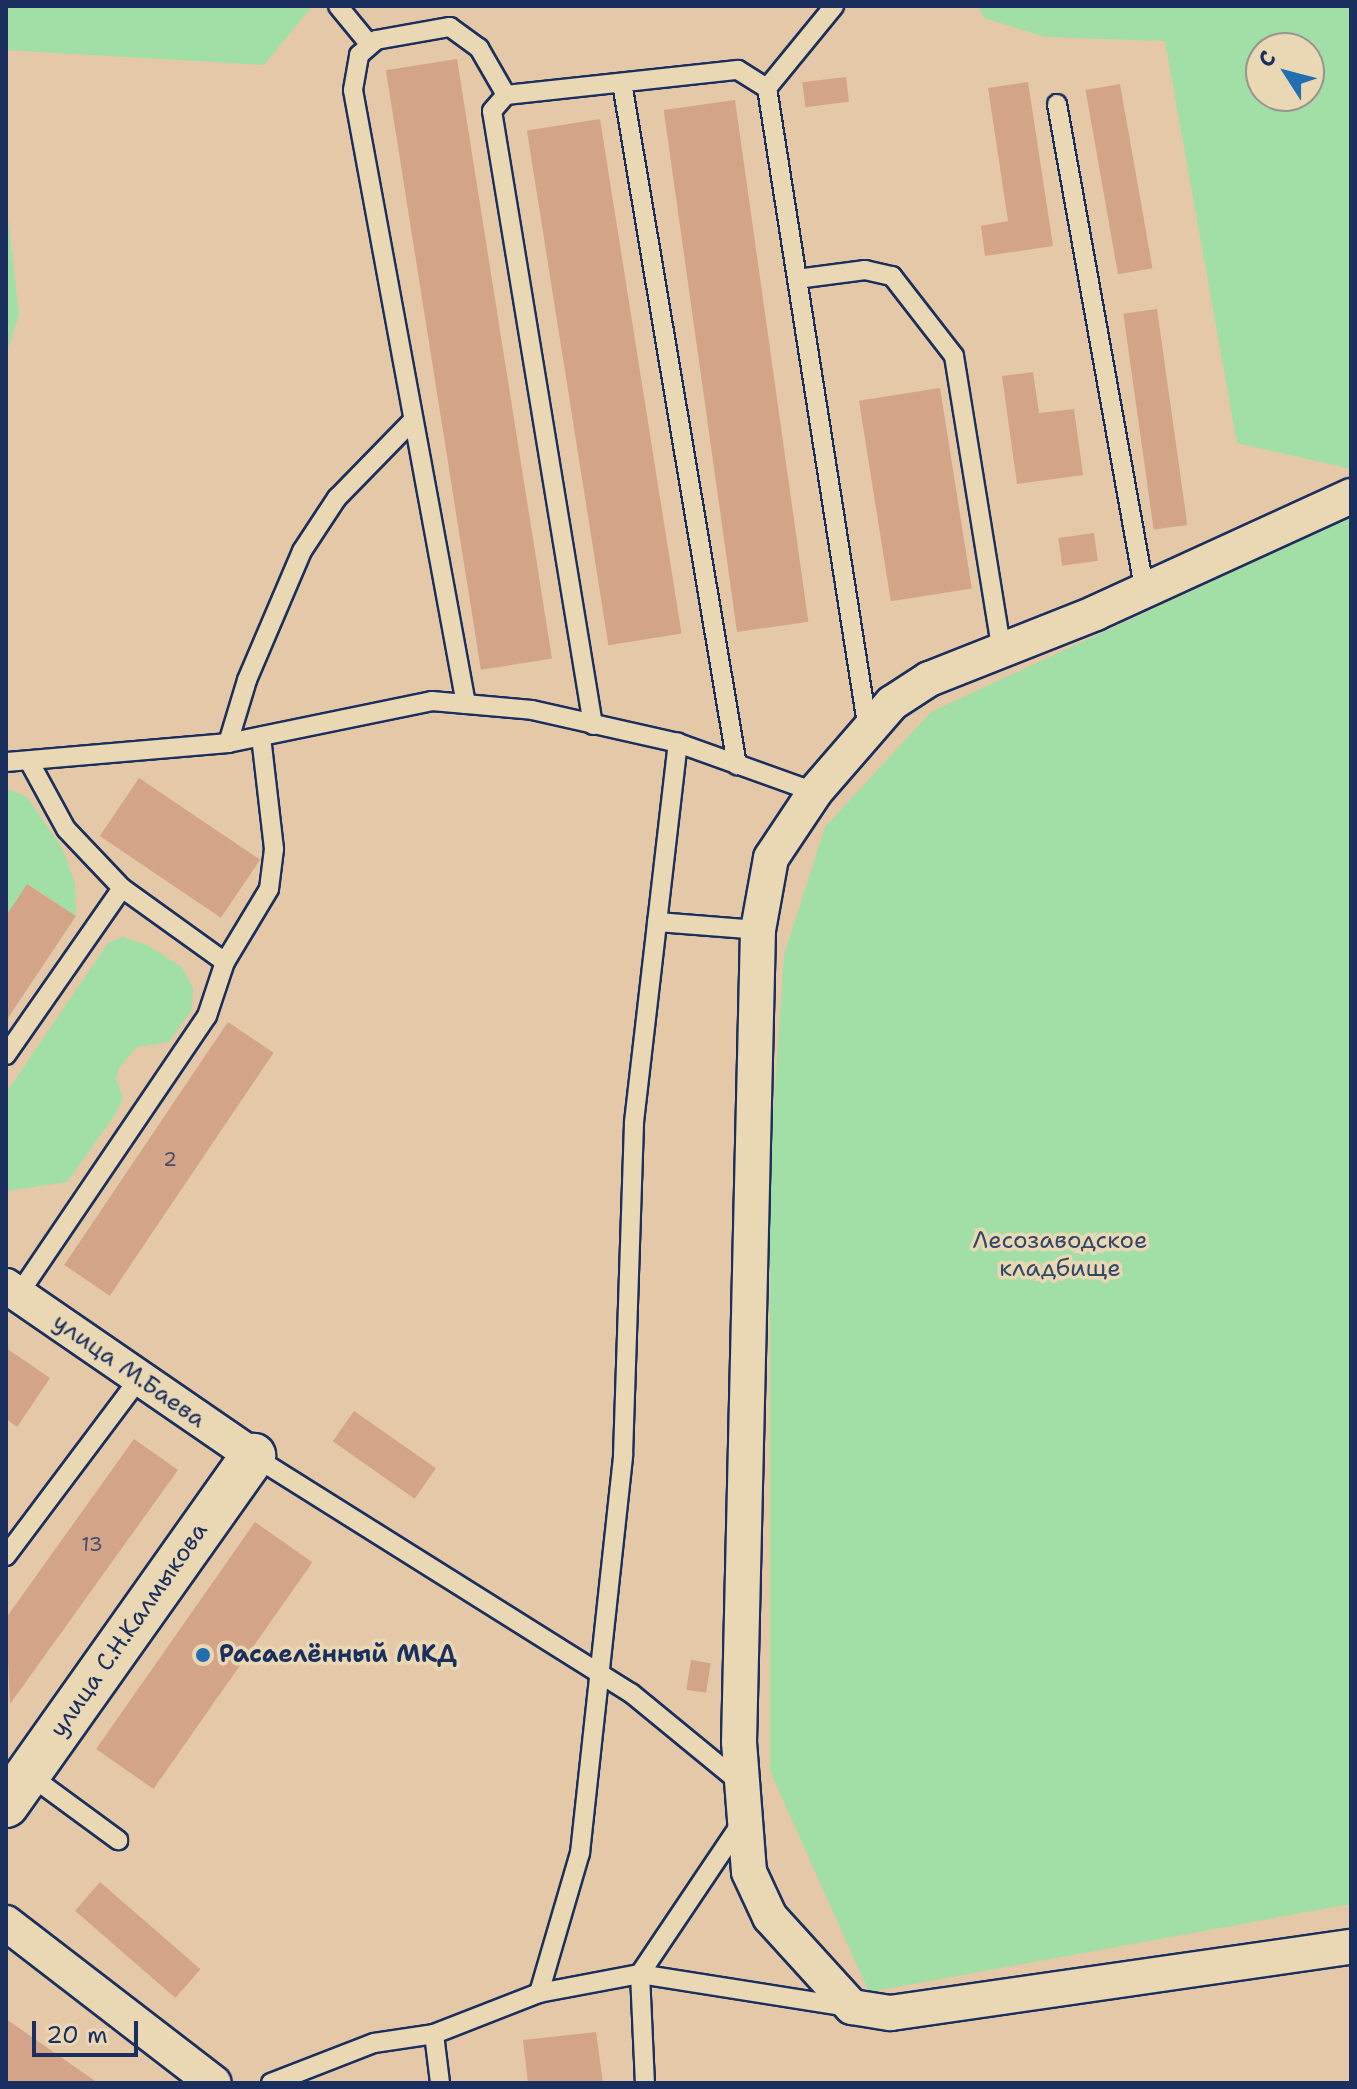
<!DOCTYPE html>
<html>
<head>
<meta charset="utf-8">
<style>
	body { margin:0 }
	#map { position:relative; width:1357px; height:2089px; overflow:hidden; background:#e4c8a7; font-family:"Shantell Sans",sans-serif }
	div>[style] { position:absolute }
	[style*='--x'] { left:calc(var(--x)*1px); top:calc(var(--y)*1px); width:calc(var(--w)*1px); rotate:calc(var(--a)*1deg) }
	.green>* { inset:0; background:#a1dfa7 }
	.building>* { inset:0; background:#d3a488; transform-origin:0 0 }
	.roads { filter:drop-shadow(2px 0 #1b2f5e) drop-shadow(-2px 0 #1b2f5e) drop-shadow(0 2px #1b2f5e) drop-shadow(0 -2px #1b2f5e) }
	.lane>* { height:18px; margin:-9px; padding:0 9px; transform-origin:9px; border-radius:9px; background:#ead7b4 }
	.street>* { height:34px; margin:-17px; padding:0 17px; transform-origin:17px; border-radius:17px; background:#ead7b4 }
	.secondary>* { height:44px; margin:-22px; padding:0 22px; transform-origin:22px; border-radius:22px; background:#ead7b4 }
	.dots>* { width:22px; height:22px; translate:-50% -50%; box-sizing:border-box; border:4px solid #ead7b4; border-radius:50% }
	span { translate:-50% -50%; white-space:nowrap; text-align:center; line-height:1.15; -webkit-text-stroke:7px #ead7b4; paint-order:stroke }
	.number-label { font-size:20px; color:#494c68 }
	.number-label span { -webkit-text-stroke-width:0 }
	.park-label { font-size:24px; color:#2f4969 }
	.street-label { font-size:24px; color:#1b2f5e }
	.poi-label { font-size:24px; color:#1b2f5e; font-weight:700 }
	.left { translate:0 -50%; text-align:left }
	.frame { position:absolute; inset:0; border:8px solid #1b2f5e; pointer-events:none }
	.north { position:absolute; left:1245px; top:32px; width:80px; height:80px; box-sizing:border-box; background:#ead7b4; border:2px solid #979492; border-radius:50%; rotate:306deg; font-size:22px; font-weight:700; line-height:32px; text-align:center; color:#1b2f5e }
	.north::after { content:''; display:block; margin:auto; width:28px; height:36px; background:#1f6fb2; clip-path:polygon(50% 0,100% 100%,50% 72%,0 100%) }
	.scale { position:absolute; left:32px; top:2021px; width:106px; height:36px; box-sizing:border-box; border:4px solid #1b2f5e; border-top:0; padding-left:10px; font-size:24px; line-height:28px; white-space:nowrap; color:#1b2f5e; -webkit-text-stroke:6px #ead7b4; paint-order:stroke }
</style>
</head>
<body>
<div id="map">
	<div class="green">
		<div style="clip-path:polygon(6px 6px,312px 6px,264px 65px,6px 50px)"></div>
		<div style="clip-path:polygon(evenodd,979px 6px,1351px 6px,1351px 469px,1237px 443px,1165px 41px,1045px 37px,984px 18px,979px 6px,1309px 48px,1309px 96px,1261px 96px,1261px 48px,1309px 48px)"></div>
		<div style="clip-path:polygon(6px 200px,19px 315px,6px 353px)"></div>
		<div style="clip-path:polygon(1351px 517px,1351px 1904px,869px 1992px,770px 1771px,770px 1161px,784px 955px,825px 827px,931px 712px)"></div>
		<div style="clip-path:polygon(6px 788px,27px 797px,62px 848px,75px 883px,76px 916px,28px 884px,6px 916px)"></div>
		<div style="clip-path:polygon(123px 937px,147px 945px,182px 967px,193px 988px,192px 1009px,169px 1042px,137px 1047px,119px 1068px,116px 1078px,123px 1098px,115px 1115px,67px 1182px,6px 1191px,6px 1093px,108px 943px)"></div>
	</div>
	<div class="building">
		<div style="left:457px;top:59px;width:607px;height:72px;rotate:81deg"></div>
		<div style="left:846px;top:77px;width:25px;height:44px;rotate:83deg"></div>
		<div style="clip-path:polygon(1028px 82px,1053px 246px,985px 256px,981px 226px,1008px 221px,988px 88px)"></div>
		<div style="left:1120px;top:84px;width:187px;height:35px;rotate:80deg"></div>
		<div style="left:735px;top:100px;width:527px;height:72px;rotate:82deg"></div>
		<div style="left:600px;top:119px;width:521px;height:74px;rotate:81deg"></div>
		<div style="left:1157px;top:309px;width:218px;height:34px;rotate:82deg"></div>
		<div style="clip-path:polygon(1033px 372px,1039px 413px,1074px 409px,1083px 475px,1017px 484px,1002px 376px)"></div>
		<div style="left:940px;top:388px;width:203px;height:82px;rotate:81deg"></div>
		<div style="left:1094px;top:533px;width:28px;height:36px;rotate:82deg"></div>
		<div style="left:139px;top:778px;width:146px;height:70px;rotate:34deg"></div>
		<div style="clip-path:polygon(27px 884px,76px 916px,6px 1021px,6px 916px)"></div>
		<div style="left:228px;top:1022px;width:55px;height:293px;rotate:34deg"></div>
		<div style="clip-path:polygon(6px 1348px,50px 1378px,17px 1427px,6px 1419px)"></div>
		<div style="left:354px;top:1411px;width:100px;height:37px;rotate:35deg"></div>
		<div style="clip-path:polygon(134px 1439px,178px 1470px,10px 1704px,6px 1618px)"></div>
		<div style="left:255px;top:1522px;width:70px;height:277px;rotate:35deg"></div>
		<div style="left:691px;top:1660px;width:20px;height:30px;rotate:9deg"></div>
		<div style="left:100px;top:1882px;width:133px;height:38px;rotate:41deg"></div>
		<div style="clip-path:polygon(6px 2019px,98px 2083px,8px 2083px)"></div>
		<div style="clip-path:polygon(596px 2032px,603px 2083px,528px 2083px,523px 2040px)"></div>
	</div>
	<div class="roads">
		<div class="lane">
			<div style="--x:338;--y:6;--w:50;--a:50.6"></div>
			<div style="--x:622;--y:83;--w:692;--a:80.43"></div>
			<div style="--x:767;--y:88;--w:106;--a:-50.7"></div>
			<div style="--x:1057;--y:104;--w:495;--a:79.8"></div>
			<div style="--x:797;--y:279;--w:69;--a:-7.5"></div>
			<div style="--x:865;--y:270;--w:28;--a:13"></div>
			<div style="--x:892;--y:276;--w:101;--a:52.2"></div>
			<div style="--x:954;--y:356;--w:300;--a:80.8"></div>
			<div style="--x:466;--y:704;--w:624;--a:-100.43"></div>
			<div style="--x:353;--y:90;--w:36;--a:-80"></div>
			<div style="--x:359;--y:55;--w:23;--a:-41"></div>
			<div style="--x:376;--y:40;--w:75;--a:-10"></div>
			<div style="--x:450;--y:27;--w:36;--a:36"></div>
			<div style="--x:479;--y:48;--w:54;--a:60.1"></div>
			<div style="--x:593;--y:725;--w:622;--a:-99.34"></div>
			<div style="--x:492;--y:111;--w:21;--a:-49"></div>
			<div style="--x:506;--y:95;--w:233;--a:-6.2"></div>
			<div style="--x:738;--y:70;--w:34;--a:32"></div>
			<div style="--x:767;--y:88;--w:650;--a:81.06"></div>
			<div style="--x:228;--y:743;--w:66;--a:-73.2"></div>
			<div style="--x:247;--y:680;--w:140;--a:-66.9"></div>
			<div style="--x:302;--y:551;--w:64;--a:-56.6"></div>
			<div style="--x:337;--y:498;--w:109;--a:-45.7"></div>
			<div style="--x:6;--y:762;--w:223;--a:-4.9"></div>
			<div style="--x:228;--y:743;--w:208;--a:-11.6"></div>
			<div style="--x:432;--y:701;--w:100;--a:5.1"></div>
			<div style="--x:532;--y:710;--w:150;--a:12.7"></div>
			<div style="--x:678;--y:743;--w:145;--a:19.7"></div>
			<div style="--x:657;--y:922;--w:101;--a:4.5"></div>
			<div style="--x:225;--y:962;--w:85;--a:-58.9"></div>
			<div style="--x:269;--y:889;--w:40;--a:-82.9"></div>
			<div style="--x:274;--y:849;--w:113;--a:-96.6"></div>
			<div style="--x:6;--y:1055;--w:203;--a:-55.2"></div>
			<div style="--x:122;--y:888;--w:81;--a:-133.5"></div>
			<div style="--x:66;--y:829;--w:75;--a:-118.6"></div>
			<div style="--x:18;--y:1295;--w:337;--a:-55.9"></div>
			<div style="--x:207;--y:1016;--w:57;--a:-71.6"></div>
			<div style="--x:225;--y:962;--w:127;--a:-144.3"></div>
			<div style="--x:253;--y:1456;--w:446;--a:32.1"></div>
			<div style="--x:631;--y:1693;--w:145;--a:39.4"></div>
			<div style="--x:6;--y:1556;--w:221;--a:-53.1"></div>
			<div style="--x:28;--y:1774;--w:112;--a:36.3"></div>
			<div style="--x:742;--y:1822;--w:183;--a:123.9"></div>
			<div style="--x:640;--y:1974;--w:212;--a:9"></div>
			<div style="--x:539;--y:1993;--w:146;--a:-73.7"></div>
			<div style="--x:580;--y:1853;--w:400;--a:-83.8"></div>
			<div style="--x:623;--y:1455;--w:333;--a:-88.1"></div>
			<div style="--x:634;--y:1122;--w:382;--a:-83.4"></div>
			<div style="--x:434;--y:2034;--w:49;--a:83"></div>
			<div style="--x:271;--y:2083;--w:110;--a:-21.2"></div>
			<div style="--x:374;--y:2043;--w:61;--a:-8.5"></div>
			<div style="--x:434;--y:2034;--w:113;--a:-21.3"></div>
			<div style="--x:539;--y:1993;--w:103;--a:-10.7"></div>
			<div style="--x:640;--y:1974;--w:109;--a:87.4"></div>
		</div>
		<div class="street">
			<div style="--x:1351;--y:496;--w:281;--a:155.4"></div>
			<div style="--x:1096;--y:613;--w:180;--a:158.4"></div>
			<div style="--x:929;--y:679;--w:44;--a:147"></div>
			<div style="--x:892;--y:703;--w:118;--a:130.9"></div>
			<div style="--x:815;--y:792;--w:79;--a:123.7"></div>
			<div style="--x:771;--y:858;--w:73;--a:100.2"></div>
			<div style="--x:758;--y:930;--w:812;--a:91.34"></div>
			<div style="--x:739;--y:1742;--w:130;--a:85.6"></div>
			<div style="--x:749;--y:1872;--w:50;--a:65"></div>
			<div style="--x:770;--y:1917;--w:122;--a:47.7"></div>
			<div style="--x:852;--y:2007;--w:39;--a:9"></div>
			<div style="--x:891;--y:2013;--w:465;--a:-8.2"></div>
			<div style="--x:6;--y:1286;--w:300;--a:34.5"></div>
			<div style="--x:6;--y:1923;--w:262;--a:37.6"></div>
		</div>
		<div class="secondary">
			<div style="--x:6;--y:1805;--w:428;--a:-54.7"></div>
		</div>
	</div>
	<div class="dots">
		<div style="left:203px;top:1655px;background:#1f6fb2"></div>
	</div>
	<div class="number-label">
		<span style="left:170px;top:1159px">2</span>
		<span style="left:92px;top:1544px">13</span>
	</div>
	<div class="park-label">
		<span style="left:1060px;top:1255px">Лесозаводское<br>кладбище</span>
	</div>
	<div class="street-label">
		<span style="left:129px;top:1371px;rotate:35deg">улица М.Баева</span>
		<span style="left:129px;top:1630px;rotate:-55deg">улица С.Н.Калмыкова</span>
	</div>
	<div class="poi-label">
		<span class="left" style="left:219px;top:1655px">Расаелённый МКД</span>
	</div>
	<div class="frame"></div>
	<div class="north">С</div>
	<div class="scale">20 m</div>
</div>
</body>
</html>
